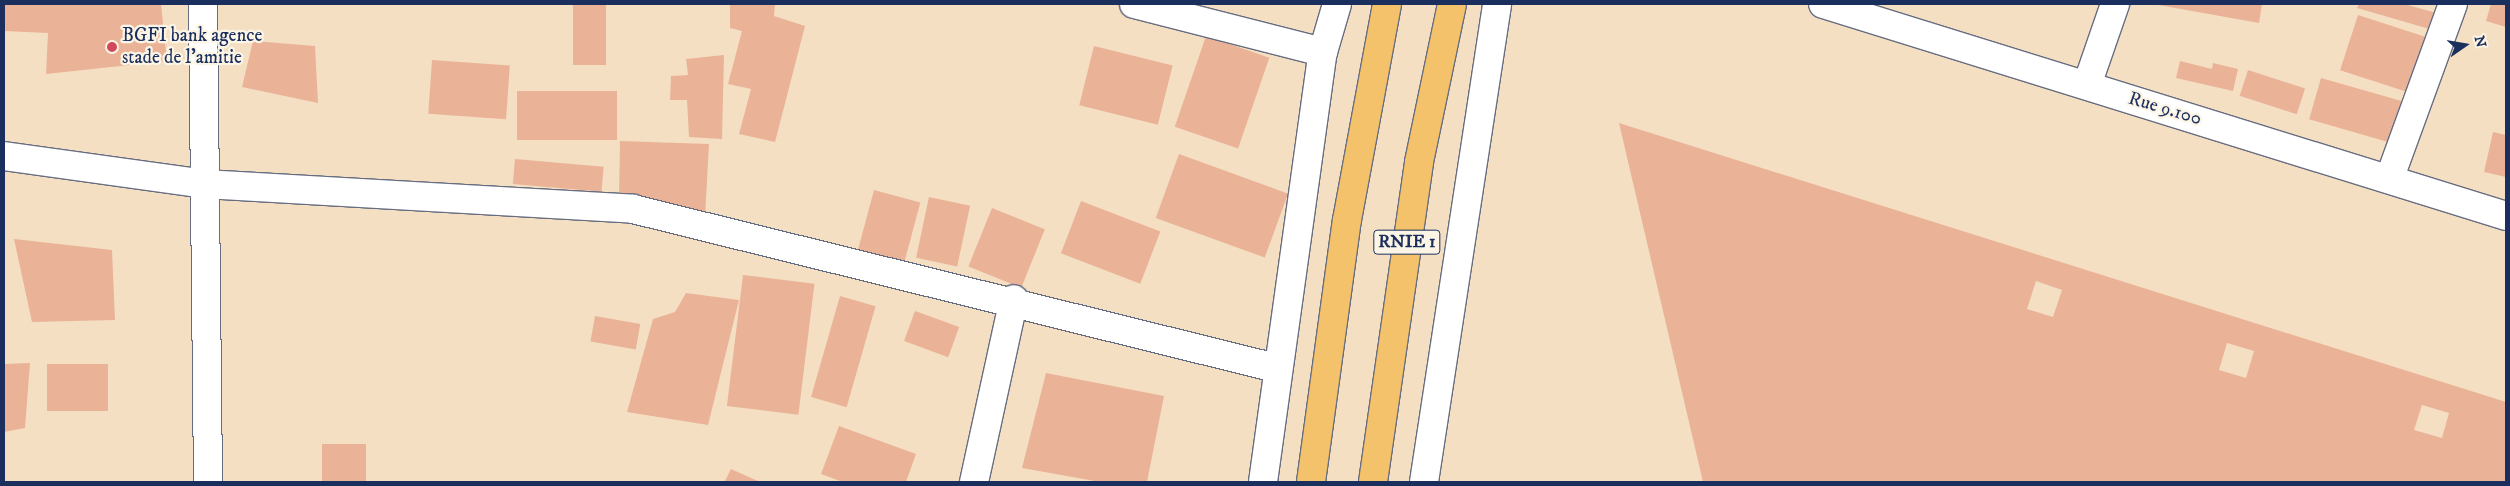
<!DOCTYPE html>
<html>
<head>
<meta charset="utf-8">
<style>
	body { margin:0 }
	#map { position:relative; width:2510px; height:486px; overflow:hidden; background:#f4dfc2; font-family:"IM FELL DW Pica",serif }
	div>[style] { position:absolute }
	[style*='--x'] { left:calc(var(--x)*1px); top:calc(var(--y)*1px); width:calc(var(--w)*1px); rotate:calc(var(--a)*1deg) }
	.building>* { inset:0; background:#eab398; transform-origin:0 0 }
	.roads { filter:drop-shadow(1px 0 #676d81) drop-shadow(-1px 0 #676d81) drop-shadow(0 1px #676d81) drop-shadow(0 -1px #676d81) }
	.minor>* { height:28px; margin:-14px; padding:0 14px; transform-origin:14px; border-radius:14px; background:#fff }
	.tertiary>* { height:28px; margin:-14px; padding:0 14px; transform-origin:14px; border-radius:14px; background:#fff }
	.trunk>* { height:28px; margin:-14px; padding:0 14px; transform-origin:14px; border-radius:14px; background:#f3c26a }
	.dots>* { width:14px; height:14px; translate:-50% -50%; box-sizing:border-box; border:2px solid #fcf5e5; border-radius:50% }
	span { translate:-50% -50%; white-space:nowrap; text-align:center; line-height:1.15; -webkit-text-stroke:4.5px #fcf5e5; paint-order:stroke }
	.shield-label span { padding:1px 4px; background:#fcf5e5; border:1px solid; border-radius:4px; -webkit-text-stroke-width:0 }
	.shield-label { font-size:18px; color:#1b2f5e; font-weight:700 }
	.poi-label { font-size:19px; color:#1b2f5e }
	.left { translate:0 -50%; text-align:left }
	.street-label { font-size:19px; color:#1b2f5e }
	.frame { position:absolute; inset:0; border:5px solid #1b2f5e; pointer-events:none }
	.north { position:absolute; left:2440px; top:20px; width:50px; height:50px; -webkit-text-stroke:4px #fcf5e5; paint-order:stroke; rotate:77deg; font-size:14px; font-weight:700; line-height:20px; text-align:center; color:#1b2f5e }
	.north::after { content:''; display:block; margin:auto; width:18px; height:22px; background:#1b2f5e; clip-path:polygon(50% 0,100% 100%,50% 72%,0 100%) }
</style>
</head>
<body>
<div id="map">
	<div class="building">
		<div style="clip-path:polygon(4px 4px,161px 4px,167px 61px,46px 74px,48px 33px,4px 31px)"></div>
		<div style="left:573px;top:4px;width:33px;height:61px"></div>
		<div style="clip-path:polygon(730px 4px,775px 4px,774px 16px,805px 26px,775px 142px,739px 134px,751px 89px,728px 84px,742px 31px,730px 28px)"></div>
		<div style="clip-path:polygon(2153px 4px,2262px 4px,2259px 23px)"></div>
		<div style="clip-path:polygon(2359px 4px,2404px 4px,2444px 15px,2440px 32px,2357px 8px)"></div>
		<div style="clip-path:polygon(2491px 4px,2506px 4px,2506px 27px,2486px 21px)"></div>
		<div style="left:2358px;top:15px;width:74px;height:58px;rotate:18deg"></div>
		<div style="left:1206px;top:36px;width:67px;height:96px;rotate:19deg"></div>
		<div style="clip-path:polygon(253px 41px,315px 46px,318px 103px,242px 87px)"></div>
		<div style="left:1094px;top:46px;width:81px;height:61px;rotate:14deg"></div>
		<div style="clip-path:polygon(724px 55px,722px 139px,689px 137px,687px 100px,670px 100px,671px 76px,688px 75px,686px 59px)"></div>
		<div style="left:432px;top:60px;width:78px;height:54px;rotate:4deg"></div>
		<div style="clip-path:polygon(2180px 61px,2212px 69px,2213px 63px,2238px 69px,2233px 91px,2176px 78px)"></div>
		<div style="left:2248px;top:70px;width:60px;height:27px;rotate:18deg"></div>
		<div style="left:2321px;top:78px;width:91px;height:43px;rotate:16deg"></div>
		<div style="left:517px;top:91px;width:100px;height:49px"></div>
		<div style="clip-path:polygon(evenodd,1619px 123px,2506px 402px,2506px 482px,1703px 482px,1619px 123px,2036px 281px,2062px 290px,2053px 317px,2027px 309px,2036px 281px,1619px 123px,2227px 343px,2254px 351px,2246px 378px,2219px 370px,2227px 343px,1619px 123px,2422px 405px,2449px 413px,2442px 438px,2414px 430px,2422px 405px)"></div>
		<div style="clip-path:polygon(2493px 132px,2506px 135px,2506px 177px,2484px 172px)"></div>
		<div style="clip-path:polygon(620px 141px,709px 144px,705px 217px,619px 199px)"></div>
		<div style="left:1179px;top:154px;width:116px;height:68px;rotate:20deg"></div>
		<div style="left:515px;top:159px;width:89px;height:25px;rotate:5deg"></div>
		<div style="left:874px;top:190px;width:48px;height:65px;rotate:15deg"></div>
		<div style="left:929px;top:197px;width:42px;height:62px;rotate:12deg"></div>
		<div style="left:1081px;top:201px;width:85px;height:56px;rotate:21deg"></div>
		<div style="left:992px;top:208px;width:57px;height:63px;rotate:22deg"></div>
		<div style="clip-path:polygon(14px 239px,112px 250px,115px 320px,32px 322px)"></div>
		<div style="left:743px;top:275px;width:72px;height:132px;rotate:7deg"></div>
		<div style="clip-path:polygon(686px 293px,739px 300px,708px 425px,627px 412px,653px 319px,675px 312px)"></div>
		<div style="left:840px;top:296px;width:37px;height:105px;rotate:16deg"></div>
		<div style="left:915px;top:311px;width:47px;height:32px;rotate:20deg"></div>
		<div style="left:595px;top:316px;width:46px;height:26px;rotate:10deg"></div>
		<div style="clip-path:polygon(30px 363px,25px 428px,4px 432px,4px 364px)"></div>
		<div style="left:47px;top:364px;width:61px;height:47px"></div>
		<div style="clip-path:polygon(1046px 373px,1164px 396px,1147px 482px,1100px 482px,1022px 468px)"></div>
		<div style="clip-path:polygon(839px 426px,916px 454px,906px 482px,843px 482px,821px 474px)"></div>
		<div style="left:322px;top:444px;width:44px;height:38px"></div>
		<div style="clip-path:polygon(731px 469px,760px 482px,729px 482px,725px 481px)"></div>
	</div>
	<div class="roads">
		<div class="minor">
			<div style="--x:203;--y:4;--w:478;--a:89.4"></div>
			<div style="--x:1134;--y:4;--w:195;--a:14.3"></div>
			<div style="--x:2087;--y:85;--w:86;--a:-70.9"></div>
			<div style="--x:4;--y:156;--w:203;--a:7.9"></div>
			<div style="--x:205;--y:184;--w:429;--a:3.3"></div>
			<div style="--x:633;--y:209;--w:662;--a:13.89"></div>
			<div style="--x:2390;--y:177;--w:184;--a:-70"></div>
			<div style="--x:974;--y:482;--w:187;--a:-77.7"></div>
			<div style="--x:1263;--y:482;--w:434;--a:-82.1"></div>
			<div style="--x:1323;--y:52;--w:50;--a:-73.7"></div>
			<div style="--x:1424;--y:482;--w:484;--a:-81.3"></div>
		</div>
		<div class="tertiary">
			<div style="--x:1823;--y:4;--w:715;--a:17.24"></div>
		</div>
		<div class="trunk">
			<div style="--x:1311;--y:482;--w:264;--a:-82.2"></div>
			<div style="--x:1347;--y:220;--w:220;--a:-79.5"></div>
			<div style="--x:1373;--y:482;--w:323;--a:-81.8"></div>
			<div style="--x:1419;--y:162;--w:161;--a:-78.2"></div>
		</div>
	</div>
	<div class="dots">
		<div style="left:112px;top:47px;background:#d1495b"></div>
	</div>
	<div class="shield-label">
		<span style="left:1407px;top:242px">RNIE 1</span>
	</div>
	<div class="poi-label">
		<span class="left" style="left:122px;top:47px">BGFI bank agence<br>stade de l'amitie</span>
	</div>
	<div class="street-label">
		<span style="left:2165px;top:109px;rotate:17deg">Rue 9.100</span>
	</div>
	<div class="frame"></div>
	<div class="north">N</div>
</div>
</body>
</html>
